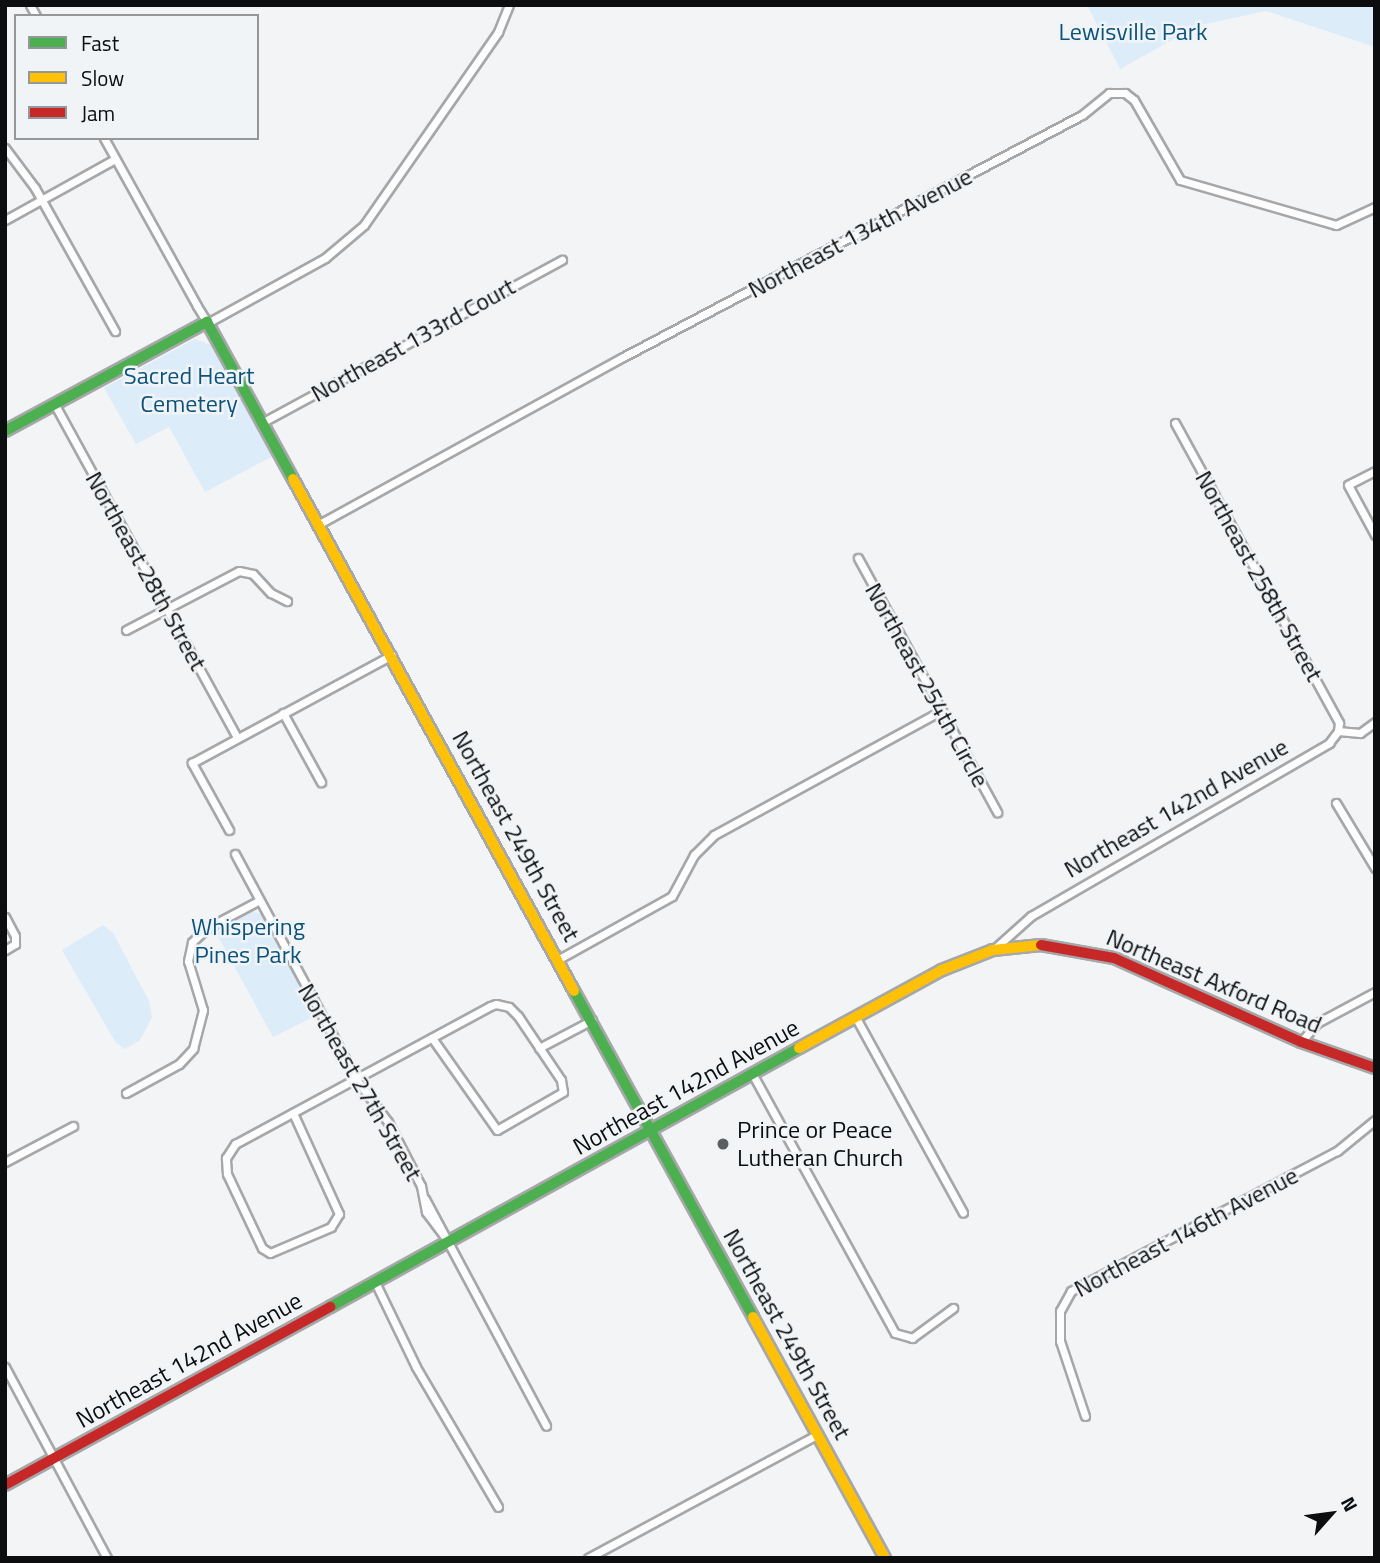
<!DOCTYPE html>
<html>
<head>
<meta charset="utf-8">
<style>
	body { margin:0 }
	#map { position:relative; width:1380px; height:1563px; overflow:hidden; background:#f2f4f6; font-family:"Titillium Web",sans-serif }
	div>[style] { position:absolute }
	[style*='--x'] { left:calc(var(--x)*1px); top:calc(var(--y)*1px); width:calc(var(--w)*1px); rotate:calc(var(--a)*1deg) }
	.green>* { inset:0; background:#dcecf9 }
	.roads { filter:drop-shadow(2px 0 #a6a7a8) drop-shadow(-2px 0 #a6a7a8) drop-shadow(0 2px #a6a7a8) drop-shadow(0 -2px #a6a7a8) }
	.street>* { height:7px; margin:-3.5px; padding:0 3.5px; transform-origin:3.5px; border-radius:3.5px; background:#fdfdfe }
	.fast>* { height:10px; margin:-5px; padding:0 5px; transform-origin:5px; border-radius:5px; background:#4caf50 }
	.slow>* { height:10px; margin:-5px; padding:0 5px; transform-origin:5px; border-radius:5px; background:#ffc107 }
	.jam>* { height:10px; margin:-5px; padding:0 5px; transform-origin:5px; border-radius:5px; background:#c62828 }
	.dots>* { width:19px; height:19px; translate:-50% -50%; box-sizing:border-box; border:4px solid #f1f4f7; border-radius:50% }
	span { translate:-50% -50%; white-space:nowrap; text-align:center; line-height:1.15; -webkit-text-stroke:5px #f1f4f7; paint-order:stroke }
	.park-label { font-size:24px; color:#0c537b }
	.street-label { font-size:24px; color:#0c0d0e }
	.poi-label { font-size:24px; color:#0c0d0e }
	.left { translate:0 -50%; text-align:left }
	.frame { position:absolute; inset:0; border:7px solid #0c0d0e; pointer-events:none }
	.legend { position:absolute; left:14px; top:14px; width:245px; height:126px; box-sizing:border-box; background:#f1f4f7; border:2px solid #95989a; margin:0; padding:9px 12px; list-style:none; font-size:21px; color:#0c0d0e }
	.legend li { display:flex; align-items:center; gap:14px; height:35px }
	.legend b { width:35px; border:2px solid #95989a }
	.north { position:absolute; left:1296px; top:1479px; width:70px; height:70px; -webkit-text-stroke:5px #f1f4f7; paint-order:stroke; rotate:62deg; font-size:19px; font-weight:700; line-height:28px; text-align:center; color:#0c0d0e }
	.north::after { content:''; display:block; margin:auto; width:24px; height:32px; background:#0c0d0e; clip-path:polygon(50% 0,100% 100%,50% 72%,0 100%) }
</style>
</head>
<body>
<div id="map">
	<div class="green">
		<div style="clip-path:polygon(1087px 5px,1375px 5px,1375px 47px,1266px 11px,1197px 26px,1120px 69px)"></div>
		<div style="clip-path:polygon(195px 339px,211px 345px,273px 456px,205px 492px,169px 427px,136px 444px,104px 388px)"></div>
		<div style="clip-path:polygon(250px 911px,261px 914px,315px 1016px,273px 1037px,215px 931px)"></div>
		<div style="clip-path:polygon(103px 925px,113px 933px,149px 1001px,152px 1017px,140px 1040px,125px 1049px,116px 1043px,62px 950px)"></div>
	</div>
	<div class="roads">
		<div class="street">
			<div style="--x:30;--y:5;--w:13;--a:61"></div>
			<div style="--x:104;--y:138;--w:192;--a:61"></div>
			<div style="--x:197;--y:306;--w:19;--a:58"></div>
			<div style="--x:207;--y:322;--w:4;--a:-14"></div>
			<div style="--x:211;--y:321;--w:130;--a:-28.9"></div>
			<div style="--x:325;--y:258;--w:51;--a:-40.2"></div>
			<div style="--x:364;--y:225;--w:235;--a:-55.2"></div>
			<div style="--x:498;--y:32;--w:29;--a:-68"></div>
			<div style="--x:5;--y:148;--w:50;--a:53.1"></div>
			<div style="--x:35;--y:188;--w:164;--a:60.8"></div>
			<div style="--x:5;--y:220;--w:126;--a:-29"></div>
			<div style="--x:55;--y:405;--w:379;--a:61.3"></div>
			<div style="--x:265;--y:421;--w:338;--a:-28.5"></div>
			<div style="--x:1175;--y:423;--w:342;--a:61.3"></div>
			<div style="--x:1339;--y:723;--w:8;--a:97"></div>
			<div style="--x:1375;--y:471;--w:30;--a:153"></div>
			<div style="--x:1348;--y:485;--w:57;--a:61.6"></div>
			<div style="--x:321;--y:523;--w:345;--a:-28.8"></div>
			<div style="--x:623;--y:357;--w:519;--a:-27.8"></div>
			<div style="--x:1082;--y:115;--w:35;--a:-39"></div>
			<div style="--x:1109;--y:93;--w:16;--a:0"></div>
			<div style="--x:1125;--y:93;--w:11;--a:38"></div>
			<div style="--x:1134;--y:100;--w:92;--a:60.1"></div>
			<div style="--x:1180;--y:180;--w:162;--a:16.1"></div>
			<div style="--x:1336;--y:225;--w:43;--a:-24.8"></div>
			<div style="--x:858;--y:558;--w:290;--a:61.3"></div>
			<div style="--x:126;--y:630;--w:127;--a:-27.6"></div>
			<div style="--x:239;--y:571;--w:14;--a:12"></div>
			<div style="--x:253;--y:574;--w:26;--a:47"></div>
			<div style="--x:271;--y:593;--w:18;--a:27"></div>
			<div style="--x:283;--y:713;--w:79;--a:61.2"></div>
			<div style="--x:1338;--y:731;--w:22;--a:5"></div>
			<div style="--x:1360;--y:733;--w:19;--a:-36"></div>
			<div style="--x:1336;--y:803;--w:76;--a:59"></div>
			<div style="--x:229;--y:830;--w:77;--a:-118.9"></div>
			<div style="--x:192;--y:763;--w:227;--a:-28.4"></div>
			<div style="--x:235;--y:854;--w:255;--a:61.7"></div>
			<div style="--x:356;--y:1079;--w:54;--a:53.3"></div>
			<div style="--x:388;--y:1122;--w:72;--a:62.7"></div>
			<div style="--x:421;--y:1186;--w:26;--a:79"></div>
			<div style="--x:426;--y:1212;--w:36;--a:53"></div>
			<div style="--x:5;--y:917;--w:21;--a:62"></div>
			<div style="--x:15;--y:936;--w:8;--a:90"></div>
			<div style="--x:15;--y:944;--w:12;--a:149"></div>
			<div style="--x:993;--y:950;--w:51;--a:-41.8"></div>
			<div style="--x:1031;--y:916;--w:345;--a:-30.1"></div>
			<div style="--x:1329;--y:743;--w:15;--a:-53"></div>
			<div style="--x:559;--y:959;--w:129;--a:-29.1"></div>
			<div style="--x:672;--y:896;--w:47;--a:-61.8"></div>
			<div style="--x:694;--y:855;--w:28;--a:-45"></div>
			<div style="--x:714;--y:835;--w:260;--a:-28.7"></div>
			<div style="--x:856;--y:1018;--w:222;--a:61.2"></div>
			<div style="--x:1301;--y:1042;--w:25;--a:-50"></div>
			<div style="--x:1317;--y:1023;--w:66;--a:-28.1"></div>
			<div style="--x:539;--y:1048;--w:60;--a:-27.8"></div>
			<div style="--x:753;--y:1075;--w:294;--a:61.2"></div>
			<div style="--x:895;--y:1333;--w:18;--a:16"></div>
			<div style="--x:912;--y:1338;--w:51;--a:-36.2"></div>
			<div style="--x:126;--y:1093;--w:60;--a:-28.7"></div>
			<div style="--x:179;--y:1064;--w:21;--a:-47"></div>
			<div style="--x:193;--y:1049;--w:40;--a:-75.6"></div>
			<div style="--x:203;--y:1010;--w:51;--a:-107"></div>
			<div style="--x:188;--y:961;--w:19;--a:-78"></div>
			<div style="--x:192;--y:942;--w:21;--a:-43"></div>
			<div style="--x:207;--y:928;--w:58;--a:-27.9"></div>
			<div style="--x:293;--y:1113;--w:111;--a:65.5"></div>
			<div style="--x:339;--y:1214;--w:15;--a:122"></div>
			<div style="--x:331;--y:1227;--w:66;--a:156.9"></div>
			<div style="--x:270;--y:1253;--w:9;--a:-148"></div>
			<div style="--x:262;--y:1248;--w:82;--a:-115.3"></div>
			<div style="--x:227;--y:1174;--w:16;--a:-94"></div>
			<div style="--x:226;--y:1158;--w:17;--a:-57"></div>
			<div style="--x:235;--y:1144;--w:290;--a:-28.4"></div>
			<div style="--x:490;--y:1006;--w:6;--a:-18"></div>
			<div style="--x:496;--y:1004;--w:13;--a:13"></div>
			<div style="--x:509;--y:1007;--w:13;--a:45"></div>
			<div style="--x:518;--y:1016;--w:77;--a:56.1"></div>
			<div style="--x:561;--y:1080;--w:12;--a:81"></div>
			<div style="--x:563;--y:1092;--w:76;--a:150.1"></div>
			<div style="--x:497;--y:1130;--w:113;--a:-125.2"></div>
			<div style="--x:5;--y:1162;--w:77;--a:-27.9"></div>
			<div style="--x:425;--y:1199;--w:257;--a:61.9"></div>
			<div style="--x:375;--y:1282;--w:94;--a:64.2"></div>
			<div style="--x:416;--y:1367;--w:162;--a:59.6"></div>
			<div style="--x:5;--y:1367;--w:217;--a:61.9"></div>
			<div style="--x:1085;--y:1416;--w:79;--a:-108.4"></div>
			<div style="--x:1060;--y:1341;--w:30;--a:-90"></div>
			<div style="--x:1060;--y:1311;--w:23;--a:-61"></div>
			<div style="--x:1071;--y:1291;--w:301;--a:-27.8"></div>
			<div style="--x:1337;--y:1151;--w:49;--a:-39.2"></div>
			<div style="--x:588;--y:1558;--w:261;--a:-28.3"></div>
		</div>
		<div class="fast">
			<div style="--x:5;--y:431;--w:230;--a:-28.4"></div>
			<div style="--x:207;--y:322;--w:179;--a:61.3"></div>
			<div style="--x:574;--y:991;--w:372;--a:61.2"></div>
			<div style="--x:330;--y:1307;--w:536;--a:-28.91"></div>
		</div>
		<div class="slow">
			<div style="--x:293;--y:479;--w:584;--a:61.24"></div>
			<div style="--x:799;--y:1048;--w:163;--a:-28.6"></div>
			<div style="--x:942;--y:970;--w:55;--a:-21.4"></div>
			<div style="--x:993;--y:950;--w:48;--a:-5.9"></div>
			<div style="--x:753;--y:1317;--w:275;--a:61.3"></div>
		</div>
		<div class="jam">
			<div style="--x:1041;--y:945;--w:74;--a:10.1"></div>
			<div style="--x:1114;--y:958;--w:205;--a:24.2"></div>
			<div style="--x:1301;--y:1042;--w:78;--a:19.4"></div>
			<div style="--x:5;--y:1485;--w:371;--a:-28.7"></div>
		</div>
	</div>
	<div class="dots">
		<div style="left:723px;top:1144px;background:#5c5e5f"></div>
	</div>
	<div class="park-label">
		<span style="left:1133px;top:32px">Lewisville Park</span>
		<span style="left:189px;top:390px">Sacred Heart<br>Cemetery</span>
		<span style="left:248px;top:941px">Whispering<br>Pines Park</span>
	</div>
	<div class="street-label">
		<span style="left:860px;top:233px;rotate:-28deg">Northeast 134th Avenue</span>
		<span style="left:413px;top:340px;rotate:-29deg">Northeast 133rd Court</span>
		<span style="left:146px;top:571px;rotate:61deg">Northeast 28th Street</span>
		<span style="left:1259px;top:576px;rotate:61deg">Northeast 258th Street</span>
		<span style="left:927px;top:685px;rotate:61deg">Northeast 254th Circle</span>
		<span style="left:1176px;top:808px;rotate:-30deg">Northeast 142nd Avenue</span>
		<span style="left:516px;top:836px;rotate:61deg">Northeast 249th Street</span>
		<span style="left:1214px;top:981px;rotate:23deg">Northeast Axford Road</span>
		<span style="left:360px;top:1082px;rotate:60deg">Northeast 27th Street</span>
		<span style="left:686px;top:1087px;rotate:-29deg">Northeast 142nd Avenue</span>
		<span style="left:1186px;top:1232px;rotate:-28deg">Northeast 146th Avenue</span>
		<span style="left:787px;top:1334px;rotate:61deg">Northeast 249th Street</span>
		<span style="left:189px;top:1360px;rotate:-29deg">Northeast 142nd Avenue</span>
	</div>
	<div class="poi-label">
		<span class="left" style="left:737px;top:1144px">Prince or Peace<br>Lutheran Church</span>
	</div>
	<div class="frame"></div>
	<ul class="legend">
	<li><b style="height:9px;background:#4caf50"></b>Fast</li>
	<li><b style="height:9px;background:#ffc107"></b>Slow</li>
	<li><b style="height:9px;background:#c62828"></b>Jam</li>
	</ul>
	<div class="north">N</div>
</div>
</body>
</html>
